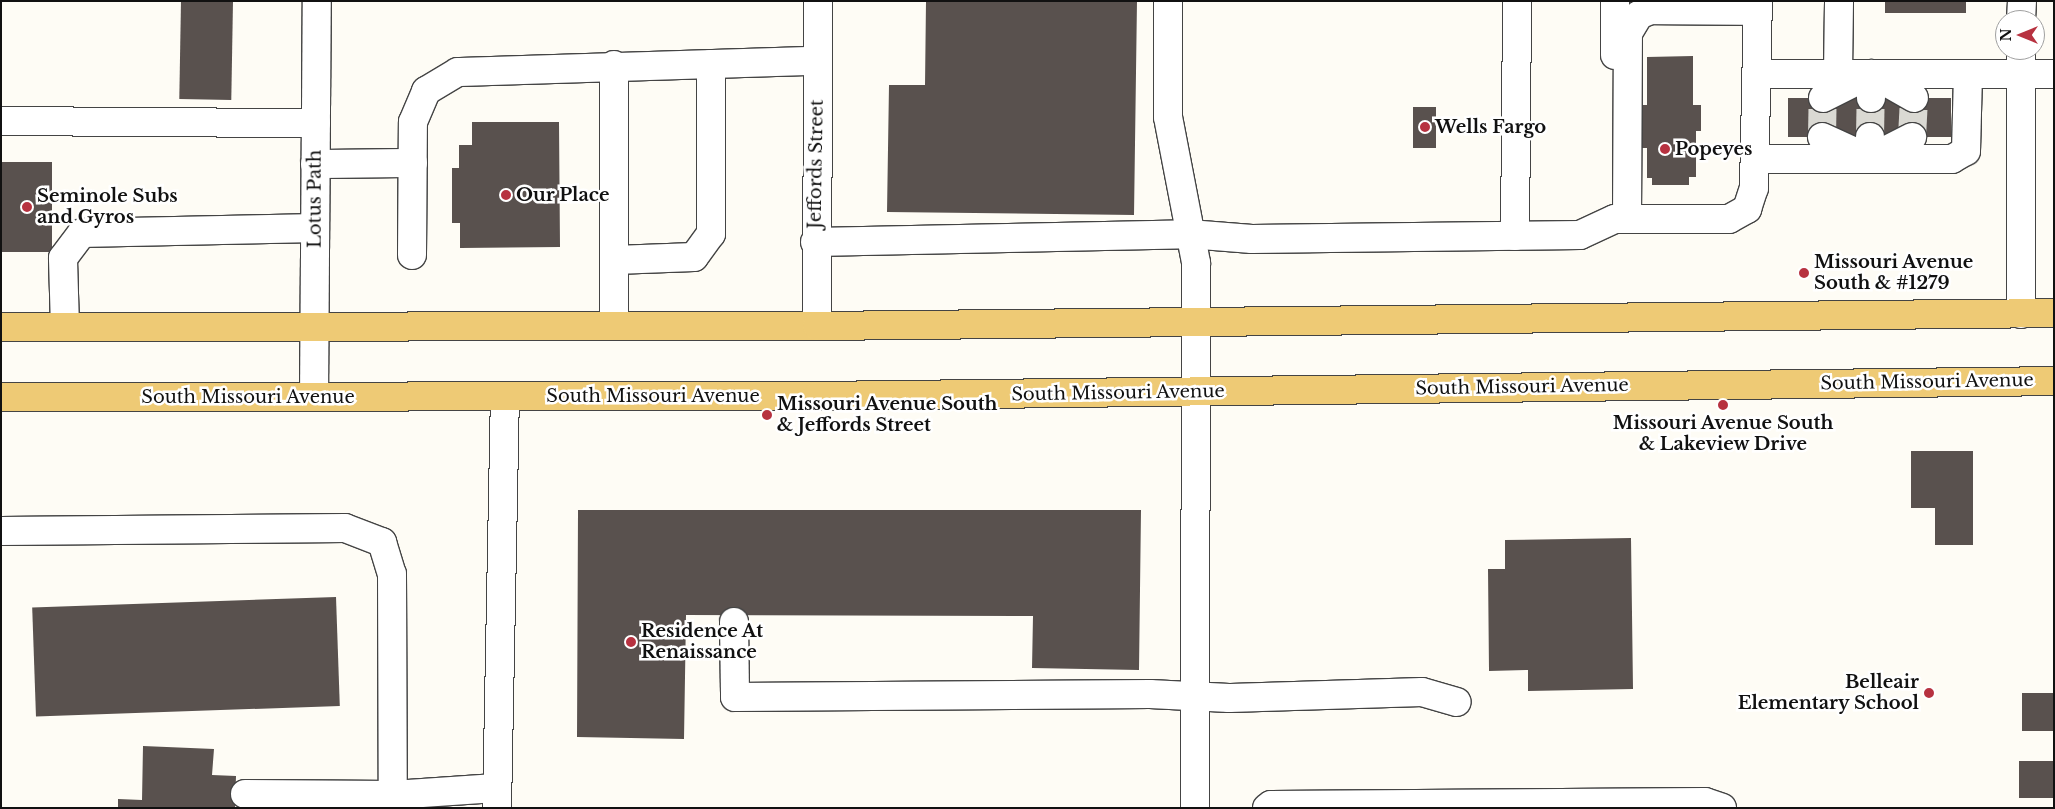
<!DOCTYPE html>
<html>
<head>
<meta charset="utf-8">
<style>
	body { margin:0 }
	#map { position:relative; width:2055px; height:809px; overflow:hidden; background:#fefcf5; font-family:"Libre Baskerville",serif }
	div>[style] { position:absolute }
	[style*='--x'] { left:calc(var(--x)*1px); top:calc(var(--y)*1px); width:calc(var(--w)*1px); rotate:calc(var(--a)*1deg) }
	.building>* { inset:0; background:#59514e; transform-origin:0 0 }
	.minor-tunnel>* { height:28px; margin-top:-14px; transform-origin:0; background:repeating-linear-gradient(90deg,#dad9d3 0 28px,transparent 0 42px) }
	.roads { filter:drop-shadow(1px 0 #444) drop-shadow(-1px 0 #444) drop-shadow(0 1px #444) drop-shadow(0 -1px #444) }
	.minor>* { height:28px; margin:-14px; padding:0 14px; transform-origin:14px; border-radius:14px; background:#fff }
	.major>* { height:28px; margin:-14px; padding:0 14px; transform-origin:14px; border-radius:14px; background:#eeca75 }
	.dots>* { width:14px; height:14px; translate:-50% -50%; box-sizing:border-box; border:2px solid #fff; border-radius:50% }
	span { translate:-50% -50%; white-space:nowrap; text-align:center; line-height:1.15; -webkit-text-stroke:5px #fff; paint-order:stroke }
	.poi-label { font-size:18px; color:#111; font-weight:700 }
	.left { translate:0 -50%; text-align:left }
	.right { translate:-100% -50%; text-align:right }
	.street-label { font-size:18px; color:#111 }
	.frame { position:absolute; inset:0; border:2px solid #111; pointer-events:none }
	.north { position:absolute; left:1995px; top:10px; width:50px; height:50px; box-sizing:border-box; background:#fff; border:1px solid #a0a0a0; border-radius:50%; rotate:270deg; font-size:14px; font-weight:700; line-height:20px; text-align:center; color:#111 }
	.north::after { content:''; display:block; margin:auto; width:18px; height:22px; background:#b73240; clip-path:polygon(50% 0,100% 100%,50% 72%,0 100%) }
</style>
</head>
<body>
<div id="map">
	<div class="building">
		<div style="left:181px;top:1px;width:52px;height:98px;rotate:1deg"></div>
		<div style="clip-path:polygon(926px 1px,1137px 1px,1134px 215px,887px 212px,889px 85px,925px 85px)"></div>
		<div style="left:1885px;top:1px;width:81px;height:12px"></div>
		<div style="clip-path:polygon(1693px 56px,1693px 105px,1701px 105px,1701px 131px,1696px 131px,1696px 177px,1689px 177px,1689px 185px,1652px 185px,1652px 178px,1647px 178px,1647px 148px,1639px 148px,1639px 105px,1647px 105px,1647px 57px)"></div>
		<div style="left:1788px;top:98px;width:163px;height:39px"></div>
		<div style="left:1413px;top:107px;width:23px;height:41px"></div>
		<div style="clip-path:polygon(472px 122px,559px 122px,560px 247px,460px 248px,460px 223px,452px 223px,452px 168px,459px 168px,459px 145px,472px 145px)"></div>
		<div style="left:1px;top:162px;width:51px;height:90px"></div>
		<div style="clip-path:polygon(1911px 451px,1973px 451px,1973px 545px,1935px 545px,1935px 508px,1911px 508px)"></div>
		<div style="clip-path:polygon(578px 510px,1141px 510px,1139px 670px,1032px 668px,1033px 616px,686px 615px,684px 739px,577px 737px)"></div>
		<div style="clip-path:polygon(1631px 538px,1633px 689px,1528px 691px,1528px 670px,1489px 671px,1488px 569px,1505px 569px,1505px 540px)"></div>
		<div style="left:336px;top:597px;width:109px;height:304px;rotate:88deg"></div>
		<div style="left:2022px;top:693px;width:32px;height:38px"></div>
		<div style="clip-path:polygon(143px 746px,214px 749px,212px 775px,236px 776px,235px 808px,118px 808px,118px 799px,142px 800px)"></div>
		<div style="left:2019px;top:761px;width:35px;height:37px"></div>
	</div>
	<div class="minor-tunnel">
		<div style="--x:1822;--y:137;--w:39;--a:-89"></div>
		<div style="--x:1870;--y:137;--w:39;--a:-89"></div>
		<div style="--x:1912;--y:137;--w:39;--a:-87"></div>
	</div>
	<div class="roads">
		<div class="minor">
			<div style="--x:1168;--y:1;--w:116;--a:90"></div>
			<div style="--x:1168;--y:117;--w:149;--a:79.1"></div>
			<div style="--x:1196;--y:263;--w:545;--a:90.11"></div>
			<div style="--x:2021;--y:20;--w:19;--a:-87"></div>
			<div style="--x:2021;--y:50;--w:264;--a:90"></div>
			<div style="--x:1615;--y:55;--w:54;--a:-90"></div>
			<div style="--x:1756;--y:74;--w:298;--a:0"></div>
			<div style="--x:1838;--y:74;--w:73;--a:-89.2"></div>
			<div style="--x:1874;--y:75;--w:46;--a:29.9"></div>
			<div style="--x:1823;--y:98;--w:54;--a:-26.6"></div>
			<div style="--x:1871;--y:74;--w:24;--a:90"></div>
			<div style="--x:1;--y:121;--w:315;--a:0.4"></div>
			<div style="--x:1822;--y:137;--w:53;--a:24.6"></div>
			<div style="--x:1870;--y:159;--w:22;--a:-90"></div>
			<div style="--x:1873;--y:157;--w:44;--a:-27.1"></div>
			<div style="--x:1755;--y:159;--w:197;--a:0"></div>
			<div style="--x:1952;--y:159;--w:16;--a:-30"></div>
			<div style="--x:1966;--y:151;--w:76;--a:-88.5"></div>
			<div style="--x:315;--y:164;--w:98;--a:-0.6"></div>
			<div style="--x:1627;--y:219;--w:186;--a:-89.7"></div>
			<div style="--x:1628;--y:33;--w:21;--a:-59"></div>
			<div style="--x:1639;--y:15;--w:12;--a:-24"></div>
			<div style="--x:1650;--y:10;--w:108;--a:0.5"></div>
			<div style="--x:1515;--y:236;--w:235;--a:-89.5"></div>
			<div style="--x:815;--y:242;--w:374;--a:-1.2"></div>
			<div style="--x:1189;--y:234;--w:63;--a:4.5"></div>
			<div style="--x:1252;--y:239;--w:328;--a:-0.7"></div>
			<div style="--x:1580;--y:235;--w:38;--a:-25"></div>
			<div style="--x:1615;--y:219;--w:114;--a:0"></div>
			<div style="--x:1729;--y:219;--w:21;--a:-29"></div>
			<div style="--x:1747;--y:209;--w:22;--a:-72"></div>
			<div style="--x:1754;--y:188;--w:187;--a:-88.8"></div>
			<div style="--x:412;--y:255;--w:133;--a:-89.6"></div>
			<div style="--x:413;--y:122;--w:34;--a:-67"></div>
			<div style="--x:426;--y:91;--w:37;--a:-31"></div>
			<div style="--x:458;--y:72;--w:359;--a:-1.8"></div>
			<div style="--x:615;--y:260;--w:79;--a:-2.2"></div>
			<div style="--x:694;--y:257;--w:29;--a:-54"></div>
			<div style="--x:711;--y:234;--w:170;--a:-90"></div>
			<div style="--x:614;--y:326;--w:261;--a:-90"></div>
			<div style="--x:817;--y:326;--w:325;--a:-89.8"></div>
			<div style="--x:65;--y:327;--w:69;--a:-91.7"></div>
			<div style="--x:63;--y:258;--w:31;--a:-53"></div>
			<div style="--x:82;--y:233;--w:233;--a:-1.2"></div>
			<div style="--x:314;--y:397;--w:396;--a:-89.6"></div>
			<div style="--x:1;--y:531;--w:344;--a:-0.5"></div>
			<div style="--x:345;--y:528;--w:40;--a:21"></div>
			<div style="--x:382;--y:542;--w:34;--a:73"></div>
			<div style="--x:392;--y:574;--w:234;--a:89.8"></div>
			<div style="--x:734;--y:622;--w:75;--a:89.2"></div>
			<div style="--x:735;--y:697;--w:415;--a:-0.4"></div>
			<div style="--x:1150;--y:694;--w:79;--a:2.9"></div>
			<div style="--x:1229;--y:698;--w:193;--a:-1.8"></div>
			<div style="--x:1422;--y:692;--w:36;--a:16"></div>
			<div style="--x:245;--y:794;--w:148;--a:0.4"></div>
			<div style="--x:393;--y:795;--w:103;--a:-3.9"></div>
			<div style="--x:497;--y:808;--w:411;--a:-88.9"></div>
			<div style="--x:1267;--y:808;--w:5;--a:-37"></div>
			<div style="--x:1271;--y:805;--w:434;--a:-0.4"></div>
			<div style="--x:1705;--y:802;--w:18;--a:19"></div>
		</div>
		<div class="major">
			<div style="--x:1;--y:327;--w:816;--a:-0.07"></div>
			<div style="--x:817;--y:326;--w:1237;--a:-0.6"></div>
			<div style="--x:1;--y:397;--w:816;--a:-0.07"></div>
			<div style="--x:817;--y:396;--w:1237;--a:-0.69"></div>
		</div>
	</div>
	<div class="dots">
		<div style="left:1425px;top:127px;background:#b73240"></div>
		<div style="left:1665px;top:149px;background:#b73240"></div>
		<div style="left:506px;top:195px;background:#b73240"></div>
		<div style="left:27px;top:207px;background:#b73240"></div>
		<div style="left:1804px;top:273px;background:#b73240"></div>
		<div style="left:1723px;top:405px;background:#b73240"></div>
		<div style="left:767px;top:415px;background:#b73240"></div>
		<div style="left:631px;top:642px;background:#b73240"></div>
		<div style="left:1929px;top:693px;background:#b73240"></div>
	</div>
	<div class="poi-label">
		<span class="left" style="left:1435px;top:127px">Wells Fargo</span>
		<span class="left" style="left:1675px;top:149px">Popeyes</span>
		<span class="left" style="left:516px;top:195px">Our Place</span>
		<span class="left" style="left:37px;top:207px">Seminole Subs<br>and Gyros</span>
		<span class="left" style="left:1814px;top:273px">Missouri Avenue<br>South &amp; #1279</span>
		<span class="left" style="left:777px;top:415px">Missouri Avenue South<br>&amp; Jeffords Street</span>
		<span style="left:1723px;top:434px">Missouri Avenue South<br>&amp; Lakeview Drive</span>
		<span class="left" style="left:641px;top:642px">Residence At<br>Renaissance</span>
		<span class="right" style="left:1919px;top:693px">Belleair<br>Elementary School</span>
	</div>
	<div class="street-label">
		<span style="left:816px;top:164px;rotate:-89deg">Jeffords Street</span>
		<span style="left:315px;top:199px;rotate:-90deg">Lotus Path</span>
		<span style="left:1927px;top:382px;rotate:-1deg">South Missouri Avenue</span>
		<span style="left:1522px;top:387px;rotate:-1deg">South Missouri Avenue</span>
		<span style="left:1118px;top:393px;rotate:-1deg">South Missouri Avenue</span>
		<span style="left:653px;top:396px">South Missouri Avenue</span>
		<span style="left:248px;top:397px">South Missouri Avenue</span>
	</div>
	<div class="frame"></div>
	<div class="north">N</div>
</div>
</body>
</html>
